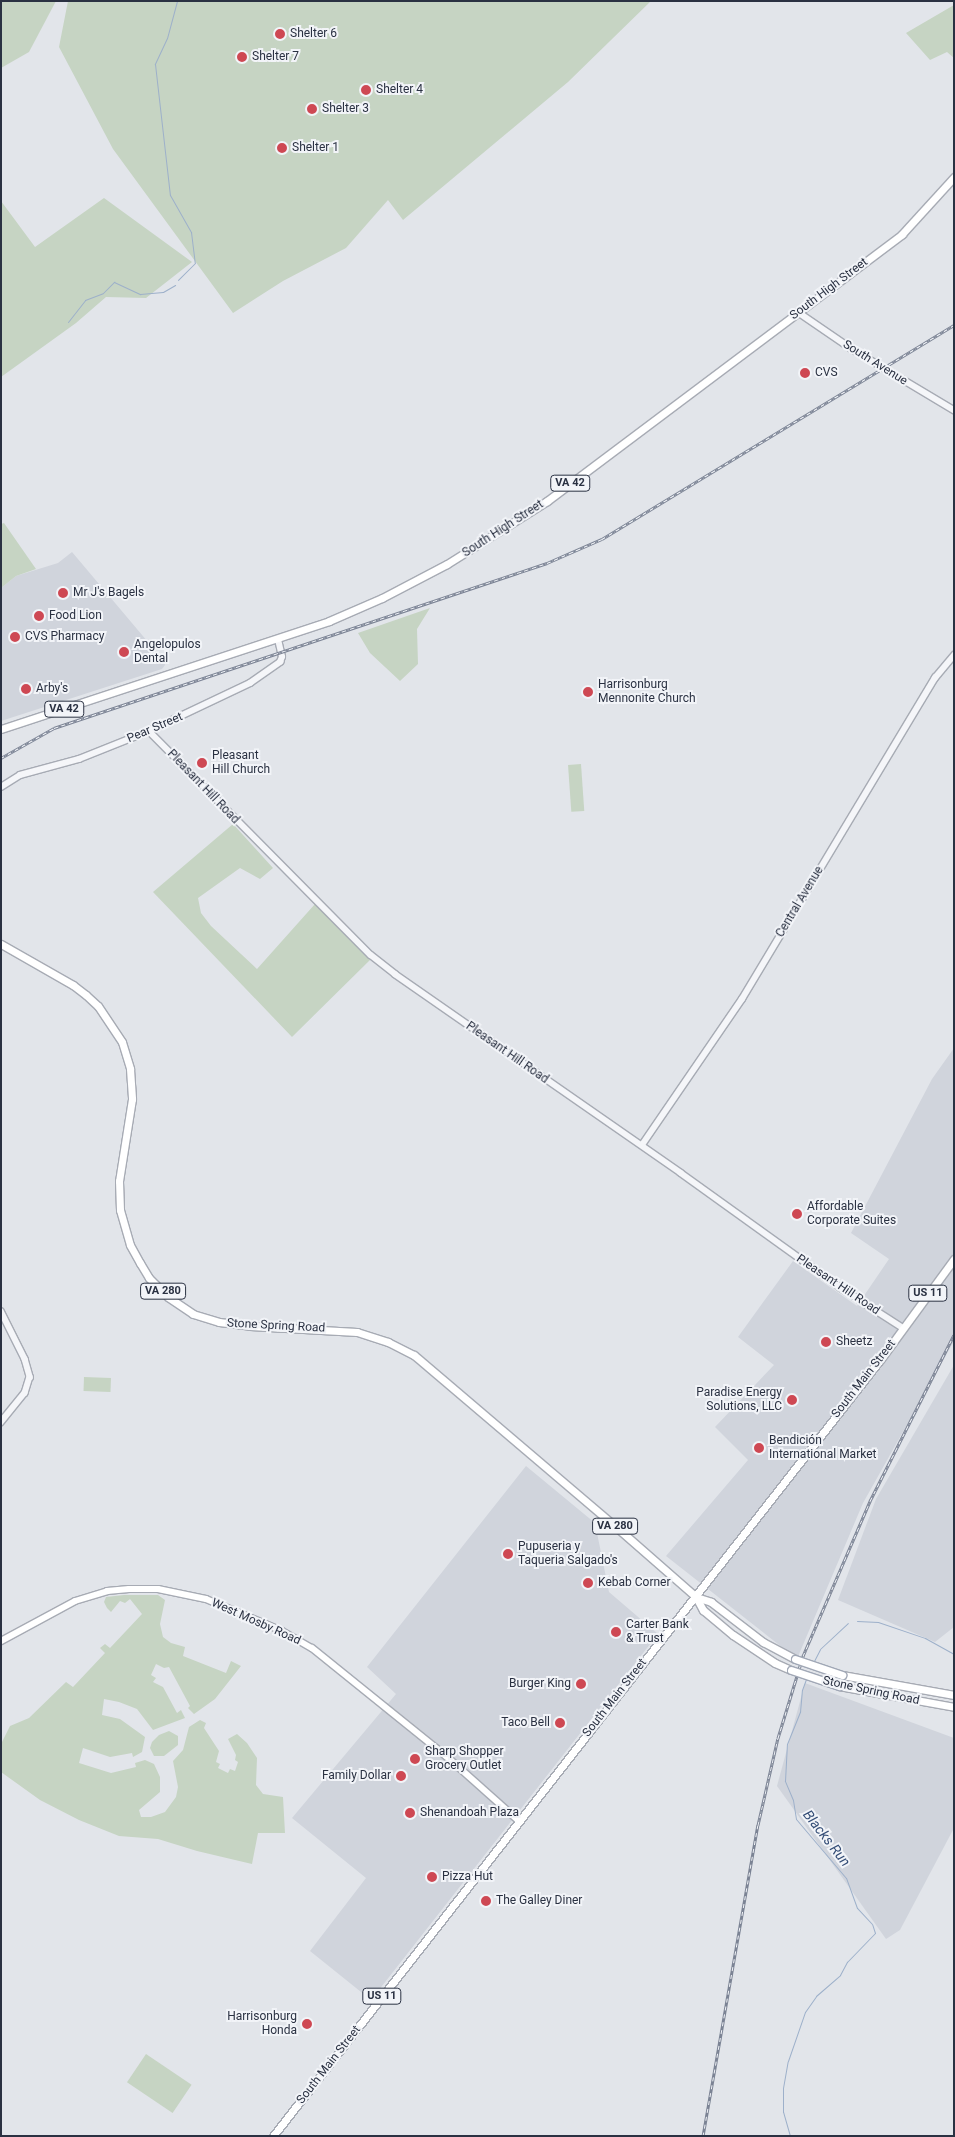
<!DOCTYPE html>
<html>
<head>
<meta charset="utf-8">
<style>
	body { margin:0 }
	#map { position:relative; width:955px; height:2137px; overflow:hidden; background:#e2e5ea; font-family:Roboto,sans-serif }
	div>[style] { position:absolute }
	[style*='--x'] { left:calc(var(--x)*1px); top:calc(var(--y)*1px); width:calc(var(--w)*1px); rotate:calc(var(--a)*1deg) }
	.built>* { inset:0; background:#d0d4dc }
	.green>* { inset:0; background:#c6d4c3; transform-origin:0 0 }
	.stream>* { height:1px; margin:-0.5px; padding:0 0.5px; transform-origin:0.5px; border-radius:0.5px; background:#9db0ca }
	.roads { filter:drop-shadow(1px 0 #a7abb4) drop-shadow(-1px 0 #a7abb4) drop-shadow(0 1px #a7abb4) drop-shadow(0 -1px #a7abb4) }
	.tertiary>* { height:5.5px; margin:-2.75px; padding:0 2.75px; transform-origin:2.75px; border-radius:2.75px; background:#f5f6f9 }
	.secondary>* { height:6px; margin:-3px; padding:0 3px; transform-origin:3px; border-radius:3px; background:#fff }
	.primary>* { height:7px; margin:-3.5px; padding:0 3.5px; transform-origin:3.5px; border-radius:3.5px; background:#fff }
	.rail>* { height:3px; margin-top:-1.5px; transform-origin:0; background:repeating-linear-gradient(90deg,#f2f4f8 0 4px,#7b8394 0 8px); box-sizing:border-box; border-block:1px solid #7b8394 }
	.bridges { filter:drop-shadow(1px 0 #a1a8b6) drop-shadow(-1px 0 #a1a8b6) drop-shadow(0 1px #a1a8b6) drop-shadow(0 -1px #a1a8b6) }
	.primary-bridge>* { height:7px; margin:-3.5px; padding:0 3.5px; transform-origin:3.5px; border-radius:3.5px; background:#fff }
	.dots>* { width:14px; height:14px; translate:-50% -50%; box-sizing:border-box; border:2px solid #f2f4f8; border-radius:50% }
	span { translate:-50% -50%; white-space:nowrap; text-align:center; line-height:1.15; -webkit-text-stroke:4px #f2f4f8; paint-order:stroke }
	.shield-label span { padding:1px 4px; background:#f2f4f8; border:1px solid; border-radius:4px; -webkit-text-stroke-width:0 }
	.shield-label { font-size:11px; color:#2a3142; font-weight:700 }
	.poi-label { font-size:12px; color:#2a3142 }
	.left { translate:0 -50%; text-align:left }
	.right { translate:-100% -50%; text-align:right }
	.street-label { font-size:12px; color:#2a3142 }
	.water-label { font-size:14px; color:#344d76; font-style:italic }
	.frame { position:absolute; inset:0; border:2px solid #2a3142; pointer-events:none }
</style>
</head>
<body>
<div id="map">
	<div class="built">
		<div style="clip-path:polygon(72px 552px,164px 661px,165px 665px,162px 669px,1px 721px,1px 588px,16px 576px,58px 563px)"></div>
		<div style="clip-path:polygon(954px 1048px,954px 1341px,863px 1503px,797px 1659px,666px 1556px,748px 1460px,715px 1427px,774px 1365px,738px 1337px,793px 1261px,857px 1306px,889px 1259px,851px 1233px,932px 1079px)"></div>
		<div style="clip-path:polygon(954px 1365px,954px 1627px,935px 1642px,838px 1600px,876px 1499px)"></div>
		<div style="clip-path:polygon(526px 1466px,595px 1523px,609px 1592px,658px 1634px,371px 2000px,310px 1951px,366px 1878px,292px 1818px,396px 1694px,367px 1667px)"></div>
		<div style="clip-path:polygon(805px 1683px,954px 1738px,954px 1828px,900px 1930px,886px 1939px,777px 1786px)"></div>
	</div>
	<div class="green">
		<div style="clip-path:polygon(1px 1px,56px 1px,29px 52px,1px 68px)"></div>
		<div style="clip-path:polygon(68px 1px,651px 1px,568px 82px,403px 220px,388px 200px,346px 248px,283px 281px,233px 313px,113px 149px,59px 47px)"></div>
		<div style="clip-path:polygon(954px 5px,954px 58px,947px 52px,930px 60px,906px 33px)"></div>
		<div style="clip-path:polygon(104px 198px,192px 262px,146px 298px,106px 297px,76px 323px,1px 377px,1px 201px,35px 247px)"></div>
		<div style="clip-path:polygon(4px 523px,36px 569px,16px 576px,1px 588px,1px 524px)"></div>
		<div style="clip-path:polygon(430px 608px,417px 629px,418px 664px,400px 681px,370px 653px,358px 633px)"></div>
		<div style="left:581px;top:764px;width:47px;height:13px;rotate:86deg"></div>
		<div style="clip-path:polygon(233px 824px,273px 868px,260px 879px,240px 868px,198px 898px,201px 913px,211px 926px,257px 969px,315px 904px,370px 960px,292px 1037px,153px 892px)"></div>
		<div style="left:84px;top:1377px;width:27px;height:14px;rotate:2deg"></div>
		<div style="clip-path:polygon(124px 1595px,158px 1595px,165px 1600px,160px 1624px,163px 1637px,171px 1643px,185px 1647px,183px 1656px,226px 1673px,231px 1661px,241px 1666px,215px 1699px,194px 1714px,188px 1708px,190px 1706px,169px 1667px,164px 1668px,156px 1664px,151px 1675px,156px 1678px,153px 1682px,163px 1687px,177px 1713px,181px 1710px,185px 1718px,153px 1730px,137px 1709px,119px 1702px,104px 1699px,102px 1715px,120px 1719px,145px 1737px,142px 1752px,133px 1757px,132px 1753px,110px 1757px,83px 1748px,79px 1763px,111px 1773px,136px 1767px,135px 1763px,145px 1760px,154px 1764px,160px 1777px,160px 1792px,139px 1810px,141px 1817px,151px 1817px,165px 1812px,176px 1797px,178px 1787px,173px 1761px,183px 1750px,189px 1727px,200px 1720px,206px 1723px,204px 1728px,219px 1751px,216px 1762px,220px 1764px,218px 1768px,228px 1773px,230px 1769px,235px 1771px,238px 1762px,235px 1760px,236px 1755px,228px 1739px,237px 1734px,247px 1743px,257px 1758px,256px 1785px,263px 1794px,283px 1797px,285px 1833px,258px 1833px,252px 1864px,197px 1851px,158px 1839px,119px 1836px,79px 1820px,40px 1800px,1px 1772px,1px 1744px,10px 1726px,29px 1718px,66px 1682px,73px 1687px,105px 1653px,100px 1648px,105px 1644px,110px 1648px,142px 1614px,130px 1599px,125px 1603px,120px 1601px,111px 1612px,107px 1608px,104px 1602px,106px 1597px)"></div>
		<div style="clip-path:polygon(169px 1731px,178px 1736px,178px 1745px,164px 1756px,154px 1756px,150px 1748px,152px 1742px,159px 1735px)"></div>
		<div style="left:146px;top:2054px;width:55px;height:34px;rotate:34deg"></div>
	</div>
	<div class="stream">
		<div style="--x:177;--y:1;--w:38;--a:105"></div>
		<div style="--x:167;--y:38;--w:29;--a:115"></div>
		<div style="--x:155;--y:64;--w:132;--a:83.5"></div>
		<div style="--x:170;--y:195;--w:43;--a:60.4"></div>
		<div style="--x:191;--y:232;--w:31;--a:83"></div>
		<div style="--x:195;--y:263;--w:24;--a:135"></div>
		<div style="--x:68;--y:322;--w:28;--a:-52"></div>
		<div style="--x:85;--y:300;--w:19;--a:-21"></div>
		<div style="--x:103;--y:293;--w:16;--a:-45"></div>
		<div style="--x:114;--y:282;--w:29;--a:25"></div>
		<div style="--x:140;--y:294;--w:23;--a:-5"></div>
		<div style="--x:163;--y:292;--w:14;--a:-30"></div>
		<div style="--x:857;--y:1621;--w:21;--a:3"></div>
		<div style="--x:878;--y:1622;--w:50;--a:18.8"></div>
		<div style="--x:925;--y:1638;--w:33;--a:29"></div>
		<div style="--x:814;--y:1661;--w:13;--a:-63"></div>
		<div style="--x:820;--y:1649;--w:38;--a:-43"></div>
		<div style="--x:790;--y:2136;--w:25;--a:-106"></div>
		<div style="--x:783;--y:2112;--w:24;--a:-90"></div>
		<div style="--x:783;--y:2088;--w:27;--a:-80"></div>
		<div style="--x:788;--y:2061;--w:52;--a:-70.9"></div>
		<div style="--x:805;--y:2012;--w:19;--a:-55"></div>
		<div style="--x:816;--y:1996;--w:32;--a:-41"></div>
		<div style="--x:840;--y:1975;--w:15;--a:-62"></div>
		<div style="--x:847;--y:1962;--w:40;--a:-46"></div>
		<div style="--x:875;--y:1933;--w:9;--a:-108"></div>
		<div style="--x:872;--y:1924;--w:22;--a:-133"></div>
		<div style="--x:857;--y:1908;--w:32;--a:-110"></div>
		<div style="--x:846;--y:1878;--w:77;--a:-130.3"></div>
		<div style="--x:796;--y:1819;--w:19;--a:-99"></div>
		<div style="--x:793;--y:1800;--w:21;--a:-113"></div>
		<div style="--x:785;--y:1781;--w:37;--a:-87"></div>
		<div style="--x:787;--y:1744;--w:35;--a:-68"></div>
		<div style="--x:800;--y:1712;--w:22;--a:-85"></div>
		<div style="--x:802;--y:1690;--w:12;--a:-70"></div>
	</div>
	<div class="roads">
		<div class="tertiary">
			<div style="--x:798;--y:312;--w:65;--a:34.4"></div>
			<div style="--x:852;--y:349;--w:119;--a:30.9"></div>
			<div style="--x:149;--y:731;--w:315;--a:45.3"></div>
			<div style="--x:371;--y:955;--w:31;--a:38"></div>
			<div style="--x:395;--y:974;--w:348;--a:34.8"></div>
			<div style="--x:681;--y:1173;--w:197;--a:35.7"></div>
			<div style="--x:841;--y:1288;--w:74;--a:32.8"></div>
			<div style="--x:1;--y:787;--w:22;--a:-32"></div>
			<div style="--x:20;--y:775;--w:61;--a:-15.2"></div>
			<div style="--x:79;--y:759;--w:75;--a:-21.8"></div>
			<div style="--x:149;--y:731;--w:112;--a:-25.4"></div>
			<div style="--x:250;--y:683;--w:37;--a:-35"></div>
			<div style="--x:280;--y:662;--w:5;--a:-68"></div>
			<div style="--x:282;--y:657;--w:18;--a:-103"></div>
			<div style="--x:642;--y:1145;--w:177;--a:-55.6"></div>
			<div style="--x:742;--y:999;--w:375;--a:-59"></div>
			<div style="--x:935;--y:678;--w:30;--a:-50"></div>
			<div style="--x:1;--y:1311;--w:54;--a:63.4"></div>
			<div style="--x:25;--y:1359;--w:19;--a:74"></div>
			<div style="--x:30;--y:1377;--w:17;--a:107"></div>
			<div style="--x:25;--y:1393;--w:38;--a:129"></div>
		</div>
		<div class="secondary">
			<div style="--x:1;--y:1641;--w:84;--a:-28.4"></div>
			<div style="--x:75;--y:1601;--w:34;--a:-17"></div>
			<div style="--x:107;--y:1591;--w:22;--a:-5"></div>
			<div style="--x:129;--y:1589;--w:29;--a:0"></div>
			<div style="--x:158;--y:1589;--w:49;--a:11.8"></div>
			<div style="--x:206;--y:1599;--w:82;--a:22.8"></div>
			<div style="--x:282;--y:1631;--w:34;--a:30"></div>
			<div style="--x:312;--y:1648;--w:172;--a:38.9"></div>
			<div style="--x:446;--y:1756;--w:98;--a:41.7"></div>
		</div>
		<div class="primary">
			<div style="--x:1;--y:729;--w:345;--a:-18.2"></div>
			<div style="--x:329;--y:621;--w:58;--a:-23.5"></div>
			<div style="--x:382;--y:598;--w:73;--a:-27.6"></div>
			<div style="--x:447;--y:564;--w:118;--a:-32.2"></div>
			<div style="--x:547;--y:501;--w:444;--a:-36.9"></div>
			<div style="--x:902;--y:234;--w:77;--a:-47.6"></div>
			<div style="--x:1;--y:944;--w:83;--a:29.7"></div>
			<div style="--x:73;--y:985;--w:16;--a:38"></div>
			<div style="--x:86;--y:995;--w:16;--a:43"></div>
			<div style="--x:98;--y:1006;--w:43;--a:56.3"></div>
			<div style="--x:122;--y:1042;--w:28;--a:73"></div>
			<div style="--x:130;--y:1069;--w:30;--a:86"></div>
			<div style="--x:132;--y:1099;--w:83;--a:99"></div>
			<div style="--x:119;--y:1181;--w:29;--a:88"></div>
			<div style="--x:120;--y:1210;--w:36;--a:74"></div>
			<div style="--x:130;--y:1245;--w:21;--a:61"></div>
			<div style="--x:140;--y:1263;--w:17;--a:59"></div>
			<div style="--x:149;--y:1278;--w:27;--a:45"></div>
			<div style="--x:168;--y:1297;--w:30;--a:34"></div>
			<div style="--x:193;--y:1314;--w:27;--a:17"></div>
			<div style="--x:219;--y:1322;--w:31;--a:7"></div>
			<div style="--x:250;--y:1326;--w:107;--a:3.2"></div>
			<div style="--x:357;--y:1332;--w:33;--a:18"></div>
			<div style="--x:388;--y:1342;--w:29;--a:27"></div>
			<div style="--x:414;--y:1355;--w:264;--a:40.4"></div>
			<div style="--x:615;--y:1526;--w:108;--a:41.2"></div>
			<div style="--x:696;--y:1597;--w:15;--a:62"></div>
			<div style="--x:703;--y:1610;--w:39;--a:40"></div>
			<div style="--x:733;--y:1635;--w:50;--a:33.7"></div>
			<div style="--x:775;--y:1663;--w:17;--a:24"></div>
			<div style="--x:696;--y:1597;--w:16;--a:18"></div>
			<div style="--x:711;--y:1602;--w:66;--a:37.6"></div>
			<div style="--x:763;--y:1642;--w:36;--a:28"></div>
			<div style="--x:842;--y:1675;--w:114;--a:10.1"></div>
			<div style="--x:839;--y:1686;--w:117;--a:10.3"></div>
			<div style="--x:273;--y:2136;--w:985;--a:-51.97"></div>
			<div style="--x:880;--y:1360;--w:125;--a:-53.8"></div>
		</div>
	</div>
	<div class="rail">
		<div style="--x:1;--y:758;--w:61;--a:-29.5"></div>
		<div style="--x:54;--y:728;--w:520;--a:-18.5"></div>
		<div style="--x:547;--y:563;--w:60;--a:-23.6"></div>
		<div style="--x:602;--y:539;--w:412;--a:-31.3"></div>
		<div style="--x:703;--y:2136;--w:316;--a:-80"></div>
		<div style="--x:758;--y:1825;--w:89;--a:-77.1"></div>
		<div style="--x:778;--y:1738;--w:86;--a:-73"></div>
		<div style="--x:803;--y:1656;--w:169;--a:-66.6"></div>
		<div style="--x:870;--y:1501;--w:186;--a:-63.2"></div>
	</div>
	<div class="bridges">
		<div class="primary-bridge">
			<div style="--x:795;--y:1659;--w:50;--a:18.8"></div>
			<div style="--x:791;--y:1670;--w:51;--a:18.4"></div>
		</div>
	</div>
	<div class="dots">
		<div style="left:280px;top:34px;background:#ce4853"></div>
		<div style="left:242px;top:57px;background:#ce4853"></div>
		<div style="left:366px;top:90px;background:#ce4853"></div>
		<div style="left:312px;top:109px;background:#ce4853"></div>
		<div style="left:282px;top:148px;background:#ce4853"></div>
		<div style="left:805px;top:373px;background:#ce4853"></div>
		<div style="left:63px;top:593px;background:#ce4853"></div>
		<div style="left:39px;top:616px;background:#ce4853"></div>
		<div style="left:15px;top:637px;background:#ce4853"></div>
		<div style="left:124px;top:652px;background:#ce4853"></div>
		<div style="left:26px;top:689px;background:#ce4853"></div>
		<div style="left:588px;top:692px;background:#ce4853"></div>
		<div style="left:202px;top:763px;background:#ce4853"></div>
		<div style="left:797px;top:1214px;background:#ce4853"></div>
		<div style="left:826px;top:1342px;background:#ce4853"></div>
		<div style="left:792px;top:1400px;background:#ce4853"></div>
		<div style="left:759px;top:1448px;background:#ce4853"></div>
		<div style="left:508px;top:1554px;background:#ce4853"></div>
		<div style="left:588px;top:1583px;background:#ce4853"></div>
		<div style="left:616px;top:1632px;background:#ce4853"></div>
		<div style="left:581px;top:1684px;background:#ce4853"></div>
		<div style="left:560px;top:1723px;background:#ce4853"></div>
		<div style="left:415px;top:1759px;background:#ce4853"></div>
		<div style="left:401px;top:1776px;background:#ce4853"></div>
		<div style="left:410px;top:1813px;background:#ce4853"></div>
		<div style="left:432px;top:1877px;background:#ce4853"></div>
		<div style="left:486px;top:1901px;background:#ce4853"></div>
		<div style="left:307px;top:2024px;background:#ce4853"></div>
	</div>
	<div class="shield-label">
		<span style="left:570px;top:483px">VA 42</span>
		<span style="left:64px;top:709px">VA 42</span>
		<span style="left:163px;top:1291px">VA 280</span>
		<span style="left:928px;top:1293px">US 11</span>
		<span style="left:615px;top:1526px">VA 280</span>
		<span style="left:382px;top:1996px">US 11</span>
	</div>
	<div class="poi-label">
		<span class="left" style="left:290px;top:34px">Shelter 6</span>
		<span class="left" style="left:252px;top:57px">Shelter 7</span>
		<span class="left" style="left:376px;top:90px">Shelter 4</span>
		<span class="left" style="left:322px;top:109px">Shelter 3</span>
		<span class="left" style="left:292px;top:148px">Shelter 1</span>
		<span class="left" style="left:815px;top:373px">CVS</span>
		<span class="left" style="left:73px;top:593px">Mr J's Bagels</span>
		<span class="left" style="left:49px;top:616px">Food Lion</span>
		<span class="left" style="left:25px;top:637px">CVS Pharmacy</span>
		<span class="left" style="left:134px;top:652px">Angelopulos<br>Dental</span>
		<span class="left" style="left:598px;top:692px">Harrisonburg<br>Mennonite Church</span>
		<span class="left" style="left:36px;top:689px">Arby's</span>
		<span class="left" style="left:212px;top:763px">Pleasant<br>Hill Church</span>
		<span class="left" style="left:807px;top:1214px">Affordable<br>Corporate Suites</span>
		<span class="left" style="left:836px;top:1342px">Sheetz</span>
		<span class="right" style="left:782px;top:1400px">Paradise Energy<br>Solutions, LLC</span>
		<span class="left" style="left:769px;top:1448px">Bendición<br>International Market</span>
		<span class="left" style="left:518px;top:1554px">Pupuseria y<br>Taqueria Salgado's</span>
		<span class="left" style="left:598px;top:1583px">Kebab Corner</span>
		<span class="left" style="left:626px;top:1632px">Carter Bank<br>&amp; Trust</span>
		<span class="right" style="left:571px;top:1684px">Burger King</span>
		<span class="right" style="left:550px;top:1723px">Taco Bell</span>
		<span class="left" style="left:425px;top:1759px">Sharp Shopper<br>Grocery Outlet</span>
		<span class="right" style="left:391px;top:1776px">Family Dollar</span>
		<span class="left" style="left:420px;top:1813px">Shenandoah Plaza</span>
		<span class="left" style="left:442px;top:1877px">Pizza Hut</span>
		<span class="left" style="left:496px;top:1901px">The Galley Diner</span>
		<span class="right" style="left:297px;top:2024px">Harrisonburg<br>Honda</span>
	</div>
	<div class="street-label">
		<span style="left:829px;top:289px;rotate:-37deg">South High Street</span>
		<span style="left:875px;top:363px;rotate:32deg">South Avenue</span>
		<span style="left:503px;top:529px;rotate:-33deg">South High Street</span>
		<span style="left:155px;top:728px;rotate:-23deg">Pear Street</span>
		<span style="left:203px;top:787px;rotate:46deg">Pleasant Hill Road</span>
		<span style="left:800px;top:902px;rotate:-59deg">Central Avenue</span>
		<span style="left:507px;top:1053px;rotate:35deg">Pleasant Hill Road</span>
		<span style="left:838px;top:1285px;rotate:34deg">Pleasant Hill Road</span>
		<span style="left:276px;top:1326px;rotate:3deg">Stone Spring Road</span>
		<span style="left:864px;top:1379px;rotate:-52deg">South Main Street</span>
		<span style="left:256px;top:1622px;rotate:24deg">West Mosby Road</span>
		<span style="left:871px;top:1691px;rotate:12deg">Stone Spring Road</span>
		<span style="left:615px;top:1698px;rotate:-52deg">South Main Street</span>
		<span style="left:329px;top:2065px;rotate:-52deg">South Main Street</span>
	</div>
	<div class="water-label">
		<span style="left:827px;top:1838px;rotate:52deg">Blacks Run</span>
	</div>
	<div class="frame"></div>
</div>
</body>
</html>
